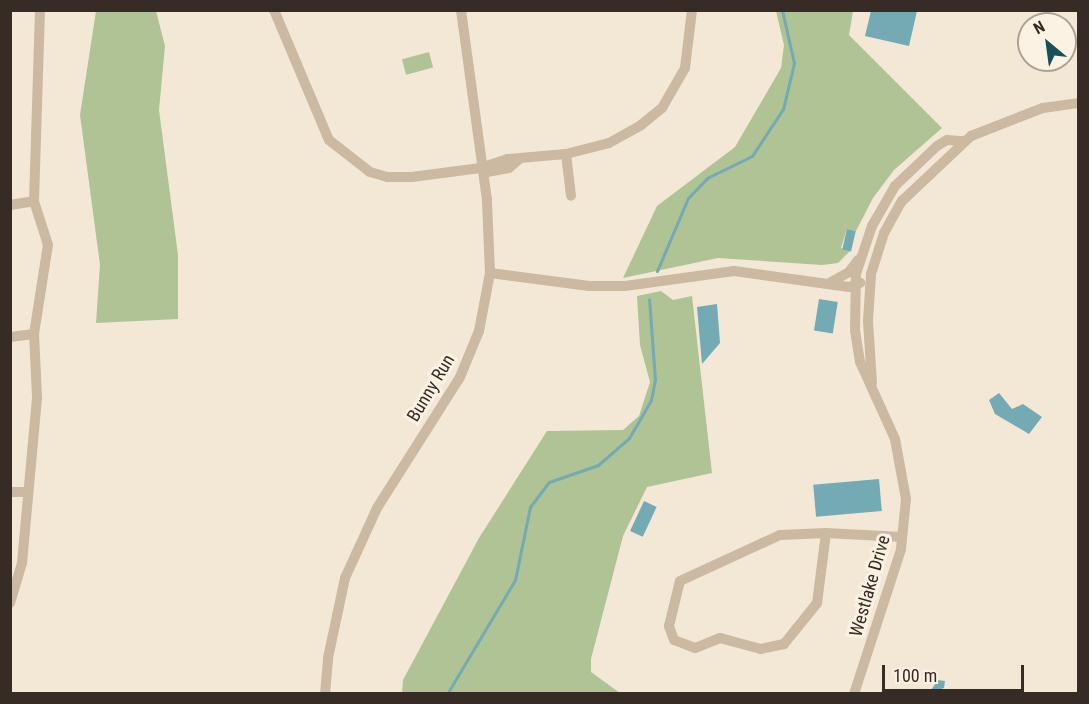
<!DOCTYPE html>
<html>
<head>
<meta charset="utf-8">
<style>
	body { margin:0 }
	#map { position:relative; width:1089px; height:704px; overflow:hidden; background:#f3e8d6; font-family:"Roboto Condensed",sans-serif }
	div>[style] { position:absolute }
	[style*='--x'] { left:calc(var(--x)*1px); top:calc(var(--y)*1px); width:calc(var(--w)*1px); rotate:calc(var(--a)*1deg) }
	.green>* { inset:0; background:#b0c395; transform-origin:0 0 }
	.water>* { inset:0; background:#73aab3; transform-origin:0 0 }
	.stream>* { height:3px; margin:-1.5px; padding:0 1.5px; transform-origin:1.5px; border-radius:1.5px; background:#73aab3 }
	.street>* { height:10px; margin:-5px; padding:0 5px; transform-origin:5px; border-radius:5px; background:#ccb9a1 }
	span { translate:-50% -50%; white-space:nowrap; text-align:center; line-height:1.15; -webkit-text-stroke:6px #fbf2e3; paint-order:stroke }
	.street-label { font-size:18px; color:#362c25 }
	.frame { position:absolute; inset:0; border:12px solid #362c25; pointer-events:none }
	.north { position:absolute; left:1017px; top:12px; width:60px; height:60px; box-sizing:border-box; background:#fbf2e3; border:2px solid #aca397; border-radius:50%; rotate:331deg; font-size:16px; font-weight:700; line-height:24px; text-align:center; color:#362c25 }
	.north::after { content:''; display:block; margin:auto; width:21px; height:27px; background:#17505b; clip-path:polygon(50% 0,100% 100%,50% 72%,0 100%) }
	.scale { position:absolute; left:882px; top:665px; width:142px; height:27px; box-sizing:border-box; border:3px solid #362c25; border-top:0; padding-left:8px; font-size:18px; line-height:21px; white-space:nowrap; color:#362c25; -webkit-text-stroke:4px #fbf2e3; paint-order:stroke }
</style>
</head>
<body>
<div id="map">
	<div class="green">
		<div style="clip-path:polygon(96px 11px,156px 11px,165px 46px,159px 110px,178px 255px,178px 319px,96px 323px,100px 265px,80px 115px)"></div>
		<div style="clip-path:polygon(776px 11px,853px 11px,849px 35px,942px 128px,894px 170px,873px 198px,856px 231px,847px 229px,841px 248px,850px 251px,838px 263px,822px 265px,718px 258px,623px 278px,657px 206px,735px 147px,781px 68px,784px 45px)"></div>
		<div style="left:429px;top:52px;width:16px;height:28px;rotate:75deg"></div>
		<div style="clip-path:polygon(661px 291px,673px 300px,692px 296px,712px 473px,647px 487px,623px 536px,591px 659px,591px 672px,620px 693px,402px 693px,403px 680px,479px 538px,547px 431px,623px 430px,639px 416px,650px 382px,640px 345px,637px 296px)"></div>
	</div>
	<div class="water">
		<div style="clip-path:polygon(871px 11px,917px 11px,909px 46px,865px 36px)"></div>
		<div style="left:847px;top:229px;width:9px;height:21px;rotate:13deg"></div>
		<div style="left:819px;top:299px;width:19px;height:32px;rotate:9deg"></div>
		<div style="clip-path:polygon(717px 304px,720px 343px,702px 364px,697px 307px)"></div>
		<div style="clip-path:polygon(999px 393px,1012px 409px,1023px 404px,1042px 417px,1029px 434px,995px 414px,989px 400px)"></div>
		<div style="left:879px;top:479px;width:32px;height:66px;rotate:85deg"></div>
		<div style="left:644px;top:501px;width:14px;height:33px;rotate:25deg"></div>
		<div style="clip-path:polygon(938px 680px,945px 681px,944px 688px,929px 693px)"></div>
	</div>
	<div class="stream">
		<div style="--x:657;--y:271;--w:79;--a:-67"></div>
		<div style="--x:688;--y:198;--w:28;--a:-46"></div>
		<div style="--x:707;--y:178;--w:50;--a:-26.1"></div>
		<div style="--x:752;--y:156;--w:56;--a:-56.6"></div>
		<div style="--x:783;--y:109;--w:47;--a:-76.6"></div>
		<div style="--x:794;--y:63;--w:54;--a:-102.8"></div>
		<div style="--x:447;--y:694;--w:133;--a:-59.2"></div>
		<div style="--x:515;--y:580;--w:75;--a:-78.4"></div>
		<div style="--x:530;--y:507;--w:31;--a:-53"></div>
		<div style="--x:549;--y:482;--w:52;--a:-19.1"></div>
		<div style="--x:598;--y:465;--w:41;--a:-41.1"></div>
		<div style="--x:629;--y:438;--w:44;--a:-59.9"></div>
		<div style="--x:651;--y:400;--w:20;--a:-79"></div>
		<div style="--x:655;--y:380;--w:81;--a:-94.2"></div>
	</div>
	<div class="street">
		<div style="--x:274;--y:10;--w:141;--a:67.1"></div>
		<div style="--x:329;--y:140;--w:52;--a:38"></div>
		<div style="--x:370;--y:172;--w:18;--a:16"></div>
		<div style="--x:387;--y:177;--w:25;--a:0"></div>
		<div style="--x:412;--y:177;--w:69;--a:-7.5"></div>
		<div style="--x:480;--y:168;--w:29;--a:-18"></div>
		<div style="--x:508;--y:159;--w:58;--a:-4.9"></div>
		<div style="--x:566;--y:154;--w:44;--a:-14.3"></div>
		<div style="--x:609;--y:143;--w:37;--a:-29"></div>
		<div style="--x:641;--y:125;--w:27;--a:-39"></div>
		<div style="--x:662;--y:108;--w:46;--a:-60.1"></div>
		<div style="--x:685;--y:68;--w:58;--a:-83.1"></div>
		<div style="--x:566;--y:154;--w:42;--a:83.2"></div>
		<div style="--x:480;--y:168;--w:8;--a:30"></div>
		<div style="--x:487;--y:172;--w:22;--a:-10"></div>
		<div style="--x:509;--y:168;--w:11;--a:-41"></div>
		<div style="--x:10;--y:205;--w:24;--a:-9"></div>
		<div style="--x:490;--y:273;--w:100;--a:7.5"></div>
		<div style="--x:589;--y:286;--w:36;--a:0"></div>
		<div style="--x:625;--y:286;--w:110;--a:-7.8"></div>
		<div style="--x:734;--y:271;--w:116;--a:7.9"></div>
		<div style="--x:849;--y:287;--w:12;--a:-20"></div>
		<div style="--x:831;--y:282;--w:21;--a:-29"></div>
		<div style="--x:849;--y:272;--w:15;--a:-53"></div>
		<div style="--x:10;--y:337;--w:24;--a:-7"></div>
		<div style="--x:872;--y:383;--w:62;--a:-93.7"></div>
		<div style="--x:868;--y:321;--w:47;--a:-86.3"></div>
		<div style="--x:871;--y:274;--w:43;--a:-72.4"></div>
		<div style="--x:884;--y:233;--w:37;--a:-61"></div>
		<div style="--x:902;--y:201;--w:95;--a:-43.3"></div>
		<div style="--x:971;--y:136;--w:77;--a:-21.3"></div>
		<div style="--x:1043;--y:108;--w:35;--a:-8"></div>
		<div style="--x:10;--y:492;--w:17;--a:0"></div>
		<div style="--x:826;--y:533;--w:71;--a:97.3"></div>
		<div style="--x:817;--y:603;--w:53;--a:128.8"></div>
		<div style="--x:784;--y:644;--w:24;--a:168"></div>
		<div style="--x:761;--y:649;--w:42;--a:-165"></div>
		<div style="--x:720;--y:638;--w:27;--a:158"></div>
		<div style="--x:695;--y:648;--w:22;--a:-159"></div>
		<div style="--x:674;--y:640;--w:15;--a:-110"></div>
		<div style="--x:669;--y:626;--w:46;--a:-76.3"></div>
		<div style="--x:680;--y:581;--w:110;--a:-24.7"></div>
		<div style="--x:780;--y:535;--w:46;--a:-2.5"></div>
		<div style="--x:826;--y:533;--w:76;--a:3"></div>
		<div style="--x:10;--y:603;--w:42;--a:-73.3"></div>
		<div style="--x:22;--y:563;--w:167;--a:-84.8"></div>
		<div style="--x:37;--y:397;--w:63;--a:-92.7"></div>
		<div style="--x:34;--y:334;--w:90;--a:-81.1"></div>
		<div style="--x:48;--y:245;--w:46;--a:-107.7"></div>
		<div style="--x:34;--y:201;--w:191;--a:-88.2"></div>
		<div style="--x:325;--y:694;--w:36;--a:-85"></div>
		<div style="--x:328;--y:658;--w:82;--a:-78"></div>
		<div style="--x:345;--y:578;--w:77;--a:-65.4"></div>
		<div style="--x:377;--y:508;--w:155;--a:-57.6"></div>
		<div style="--x:460;--y:377;--w:50;--a:-67.6"></div>
		<div style="--x:479;--y:331;--w:59;--a:-79.3"></div>
		<div style="--x:490;--y:273;--w:73;--a:-92.4"></div>
		<div style="--x:487;--y:200;--w:192;--a:-97.8"></div>
		<div style="--x:854;--y:694;--w:152;--a:-72"></div>
		<div style="--x:901;--y:549;--w:50;--a:-84.3"></div>
		<div style="--x:906;--y:499;--w:61;--a:-100.4"></div>
		<div style="--x:895;--y:439;--w:85;--a:-114.4"></div>
		<div style="--x:860;--y:362;--w:32;--a:-99"></div>
		<div style="--x:855;--y:330;--w:56;--a:-89"></div>
		<div style="--x:856;--y:274;--w:51;--a:-71.6"></div>
		<div style="--x:872;--y:226;--w:46;--a:-60.1"></div>
		<div style="--x:895;--y:186;--w:58;--a:-43.6"></div>
		<div style="--x:937;--y:146;--w:12;--a:-31"></div>
		<div style="--x:947;--y:140;--w:16;--a:4"></div>
	</div>
	<div class="street-label">
		<span style="left:431px;top:388px;rotate:-59deg">Bunny Run</span>
		<span style="left:870px;top:586px;rotate:-74deg">Westlake Drive</span>
	</div>
	<div class="frame"></div>
	<div class="north">N</div>
	<div class="scale">100 m</div>
</div>
</body>
</html>
